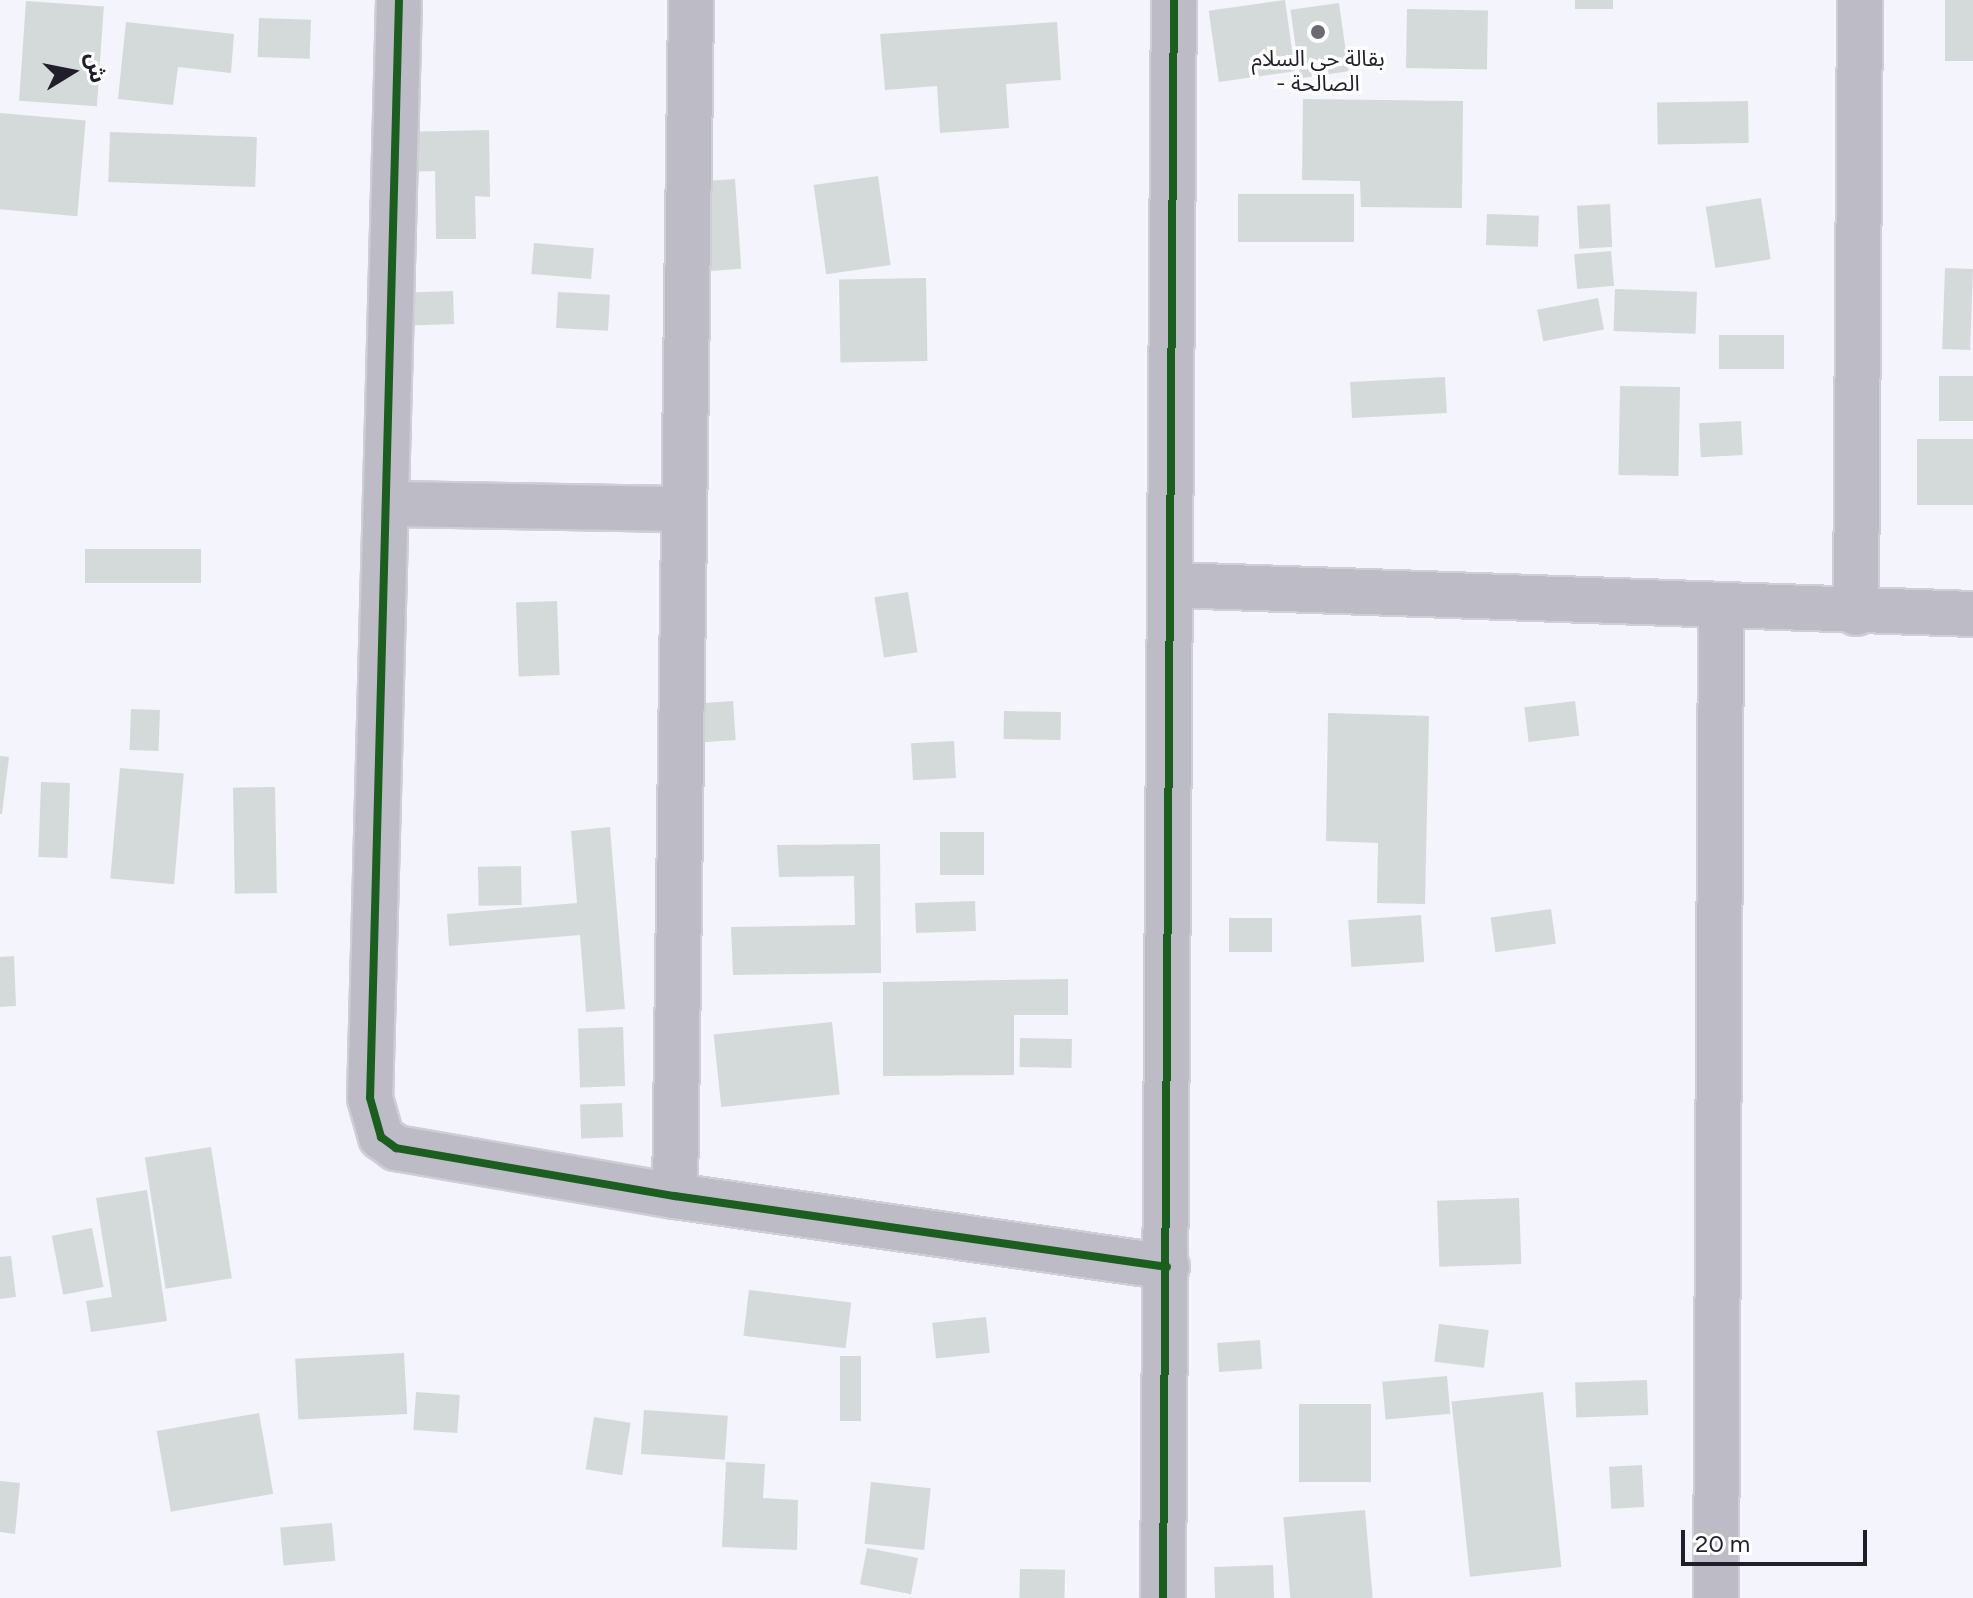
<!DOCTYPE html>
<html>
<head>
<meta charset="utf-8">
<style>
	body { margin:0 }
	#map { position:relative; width:1973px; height:1598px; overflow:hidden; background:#f4f4fc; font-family:Figtree,"Noto Sans Arabic",sans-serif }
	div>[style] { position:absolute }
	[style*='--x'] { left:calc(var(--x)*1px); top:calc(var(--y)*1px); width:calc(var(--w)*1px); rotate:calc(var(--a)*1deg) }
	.building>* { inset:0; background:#d4dad9; transform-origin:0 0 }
	.roads { filter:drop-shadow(2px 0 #cfced6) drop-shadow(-2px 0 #cfced6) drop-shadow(0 2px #cfced6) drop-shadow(0 -2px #cfced6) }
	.minor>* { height:44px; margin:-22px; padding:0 22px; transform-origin:22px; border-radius:22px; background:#bdbcc6 }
	.cycleway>* { height:8px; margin:-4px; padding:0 4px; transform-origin:4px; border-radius:4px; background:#1b5e20 }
	.dots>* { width:22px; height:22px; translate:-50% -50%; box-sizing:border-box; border:4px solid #fff; border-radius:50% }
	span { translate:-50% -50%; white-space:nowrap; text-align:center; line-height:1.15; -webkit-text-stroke:7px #fff; paint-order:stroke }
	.poi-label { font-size:22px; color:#201e2b }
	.north { position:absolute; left:32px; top:32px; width:80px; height:80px; -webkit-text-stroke:6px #fff; paint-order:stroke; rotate:80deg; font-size:22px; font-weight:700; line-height:32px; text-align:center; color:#201e2b }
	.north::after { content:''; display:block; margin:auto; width:28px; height:36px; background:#201e2b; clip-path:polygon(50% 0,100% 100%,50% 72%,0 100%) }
	.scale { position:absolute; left:1681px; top:1530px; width:186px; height:36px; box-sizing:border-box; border:4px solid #201e2b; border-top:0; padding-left:10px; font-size:24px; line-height:28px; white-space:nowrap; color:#201e2b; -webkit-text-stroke:6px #fff; paint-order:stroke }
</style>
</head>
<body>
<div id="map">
	<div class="building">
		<div style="left:1285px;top:0;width:72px;height:77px;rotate:82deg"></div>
		<div style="left:1575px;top:0;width:38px;height:9px"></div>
		<div style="left:1945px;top:0;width:28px;height:61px"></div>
		<div style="left:26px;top:1px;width:78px;height:100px;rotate:4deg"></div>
		<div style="left:1339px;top:3px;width:69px;height:49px;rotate:82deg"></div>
		<div style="left:1407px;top:9px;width:81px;height:59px;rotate:1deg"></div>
		<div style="left:259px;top:18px;width:52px;height:39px;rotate:2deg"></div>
		<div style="clip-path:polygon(126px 22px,234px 34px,231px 73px,178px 67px,173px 105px,118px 99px)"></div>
		<div style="clip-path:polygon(1057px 22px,1061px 80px,1006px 84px,1009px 128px,940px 133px,937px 86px,885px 90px,880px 34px)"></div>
		<div style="clip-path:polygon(1303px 99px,1463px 101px,1462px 208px,1361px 207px,1360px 181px,1302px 180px)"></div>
		<div style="left:1748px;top:101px;width:42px;height:91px;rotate:89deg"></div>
		<div style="left:0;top:113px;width:86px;height:96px;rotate:5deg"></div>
		<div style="clip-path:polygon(489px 130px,490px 197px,475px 196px,476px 239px,436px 239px,435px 171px,403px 172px,402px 132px)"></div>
		<div style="left:110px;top:132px;width:147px;height:50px;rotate:2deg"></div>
		<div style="left:878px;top:176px;width:90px;height:65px;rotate:82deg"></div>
		<div style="left:735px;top:179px;width:90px;height:41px;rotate:86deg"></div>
		<div style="left:1238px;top:194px;width:116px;height:48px"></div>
		<div style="left:1761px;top:198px;width:62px;height:56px;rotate:81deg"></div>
		<div style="left:1610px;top:204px;width:43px;height:33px;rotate:87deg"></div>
		<div style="left:1487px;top:214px;width:52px;height:31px;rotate:2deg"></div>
		<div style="left:534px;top:243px;width:60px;height:31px;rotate:5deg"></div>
		<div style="left:1611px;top:251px;width:35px;height:37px;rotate:85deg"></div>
		<div style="left:1945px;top:268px;width:28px;height:81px;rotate:2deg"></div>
		<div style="left:926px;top:278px;width:83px;height:87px;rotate:89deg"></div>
		<div style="left:1615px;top:289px;width:82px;height:42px;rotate:2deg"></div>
		<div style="left:453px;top:291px;width:33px;height:45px;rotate:88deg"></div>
		<div style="left:558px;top:292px;width:52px;height:36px;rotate:3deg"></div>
		<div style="left:1598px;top:298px;width:32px;height:62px;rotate:79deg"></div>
		<div style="left:1784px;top:335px;width:34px;height:65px;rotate:90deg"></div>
		<div style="left:1973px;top:376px;width:45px;height:34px;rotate:90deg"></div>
		<div style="left:1445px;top:377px;width:36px;height:95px;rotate:87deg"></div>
		<div style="left:1620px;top:386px;width:60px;height:89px;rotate:1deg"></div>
		<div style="left:1741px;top:421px;width:34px;height:42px;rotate:87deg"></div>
		<div style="left:1973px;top:439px;width:66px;height:56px;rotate:90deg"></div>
		<div style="left:85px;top:549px;width:116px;height:34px"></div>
		<div style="left:908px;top:592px;width:61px;height:34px;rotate:81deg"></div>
		<div style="left:557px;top:601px;width:74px;height:41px;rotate:88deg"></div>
		<div style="left:733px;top:701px;width:39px;height:47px;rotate:86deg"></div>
		<div style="left:1575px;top:701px;width:35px;height:51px;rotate:83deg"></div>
		<div style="left:131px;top:709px;width:29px;height:41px;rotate:2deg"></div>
		<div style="left:1004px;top:711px;width:57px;height:28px;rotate:1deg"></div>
		<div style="clip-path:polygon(1328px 713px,1429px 716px,1425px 904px,1377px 903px,1378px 843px,1326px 841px)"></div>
		<div style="left:954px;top:741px;width:37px;height:43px;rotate:87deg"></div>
		<div style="clip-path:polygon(0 756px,9px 757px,2px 814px,0 814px)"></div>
		<div style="left:120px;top:768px;width:64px;height:111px;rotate:5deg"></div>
		<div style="left:41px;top:782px;width:29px;height:75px;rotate:2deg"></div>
		<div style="left:275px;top:787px;width:106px;height:42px;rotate:89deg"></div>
		<div style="clip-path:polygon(610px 827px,625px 1009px,586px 1012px,580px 935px,449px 946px,447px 914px,577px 903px,571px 831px)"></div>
		<div style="left:940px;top:832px;width:44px;height:43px"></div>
		<div style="clip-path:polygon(880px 844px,881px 973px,733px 975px,731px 927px,855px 925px,854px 876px,779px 877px,777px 845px)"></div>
		<div style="left:521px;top:866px;width:39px;height:43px;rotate:89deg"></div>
		<div style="left:975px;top:901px;width:30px;height:60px;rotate:88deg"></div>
		<div style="left:1551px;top:909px;width:35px;height:61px;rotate:82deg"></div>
		<div style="left:1421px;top:915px;width:47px;height:73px;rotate:86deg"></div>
		<div style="left:1272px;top:918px;width:34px;height:43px;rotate:90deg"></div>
		<div style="clip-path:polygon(14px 956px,16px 1006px,0 1007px,0 957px)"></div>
		<div style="clip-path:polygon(1068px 979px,1068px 1015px,1014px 1015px,1014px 1075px,883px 1076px,883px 982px)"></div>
		<div style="left:832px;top:1022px;width:73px;height:119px;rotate:84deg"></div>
		<div style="left:623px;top:1027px;width:59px;height:45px;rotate:88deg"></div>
		<div style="left:1020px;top:1038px;width:52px;height:29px;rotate:1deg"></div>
		<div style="left:622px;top:1103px;width:34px;height:42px;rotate:88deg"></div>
		<div style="left:211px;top:1147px;width:133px;height:67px;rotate:81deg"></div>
		<div style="clip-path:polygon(147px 1190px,167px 1321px,91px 1332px,86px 1301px,112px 1297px,96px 1198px)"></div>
		<div style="left:1519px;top:1198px;width:66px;height:82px;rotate:88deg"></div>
		<div style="left:92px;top:1228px;width:60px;height:41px;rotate:79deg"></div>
		<div style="clip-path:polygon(11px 1256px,16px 1297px,0 1299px,0 1257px)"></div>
		<div style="left:749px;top:1290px;width:103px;height:46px;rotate:7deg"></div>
		<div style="left:986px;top:1317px;width:36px;height:54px;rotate:84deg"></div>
		<div style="left:1439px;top:1324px;width:50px;height:38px;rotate:7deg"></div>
		<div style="left:1260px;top:1340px;width:29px;height:43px;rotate:86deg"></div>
		<div style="left:404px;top:1353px;width:61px;height:109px;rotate:87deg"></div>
		<div style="left:840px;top:1356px;width:21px;height:65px"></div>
		<div style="left:1447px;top:1376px;width:38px;height:65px;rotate:85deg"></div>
		<div style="left:1647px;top:1380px;width:35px;height:72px;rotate:88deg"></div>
		<div style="left:416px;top:1392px;width:44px;height:38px;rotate:4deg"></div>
		<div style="left:1543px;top:1392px;width:176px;height:92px;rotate:84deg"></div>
		<div style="left:1299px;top:1404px;width:72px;height:78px"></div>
		<div style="left:644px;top:1410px;width:84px;height:44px;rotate:4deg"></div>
		<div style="left:259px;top:1413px;width:82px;height:104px;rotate:80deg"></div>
		<div style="left:594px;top:1417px;width:37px;height:53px;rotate:9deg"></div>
		<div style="clip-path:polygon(726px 1462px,765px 1464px,763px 1498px,798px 1500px,797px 1550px,722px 1547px)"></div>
		<div style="left:1642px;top:1465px;width:42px;height:33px;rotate:87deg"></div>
		<div style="clip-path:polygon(0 1481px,20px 1483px,15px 1534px,0 1532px)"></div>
		<div style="left:871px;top:1482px;width:60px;height:62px;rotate:6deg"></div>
		<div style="left:1365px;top:1510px;width:88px;height:82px;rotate:85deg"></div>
		<div style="left:332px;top:1523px;width:38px;height:52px;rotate:85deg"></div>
		<div style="left:867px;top:1548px;width:52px;height:37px;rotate:11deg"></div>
		<div style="left:1273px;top:1565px;width:33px;height:59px;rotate:88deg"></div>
		<div style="left:1020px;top:1569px;width:45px;height:29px;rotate:1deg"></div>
	</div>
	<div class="roads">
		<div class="minor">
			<div style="--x:399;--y:0;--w:1098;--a:91.51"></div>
			<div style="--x:370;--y:1098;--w:41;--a:74.2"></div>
			<div style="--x:381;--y:1137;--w:19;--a:36"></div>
			<div style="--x:396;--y:1148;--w:283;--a:9.8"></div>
			<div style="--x:675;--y:1196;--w:497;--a:8.2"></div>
			<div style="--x:389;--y:504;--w:294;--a:1"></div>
			<div style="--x:1174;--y:585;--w:800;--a:2.08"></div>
			<div style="--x:1856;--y:613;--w:613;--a:-89.63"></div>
			<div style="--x:675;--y:1196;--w:1196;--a:-89.23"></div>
			<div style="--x:1163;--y:1598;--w:1598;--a:-89.61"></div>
			<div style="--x:1716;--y:1598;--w:990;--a:-89.71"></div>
		</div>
	</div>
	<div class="cycleway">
		<div style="--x:399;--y:0;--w:1098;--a:91.51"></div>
		<div style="--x:370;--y:1098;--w:41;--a:74.2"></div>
		<div style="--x:381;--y:1137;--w:19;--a:36"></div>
		<div style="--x:396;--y:1148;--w:283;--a:9.8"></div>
		<div style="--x:675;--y:1196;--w:497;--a:8.2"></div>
		<div style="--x:1163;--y:1598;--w:1598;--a:-89.61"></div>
	</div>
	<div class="dots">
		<div style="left:1318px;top:32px;background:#6a6974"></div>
	</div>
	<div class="poi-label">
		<span style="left:1318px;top:71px">بقالة حي السلام<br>- الصالحة</span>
	</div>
	<div class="north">ش</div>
	<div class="scale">20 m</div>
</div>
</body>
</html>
